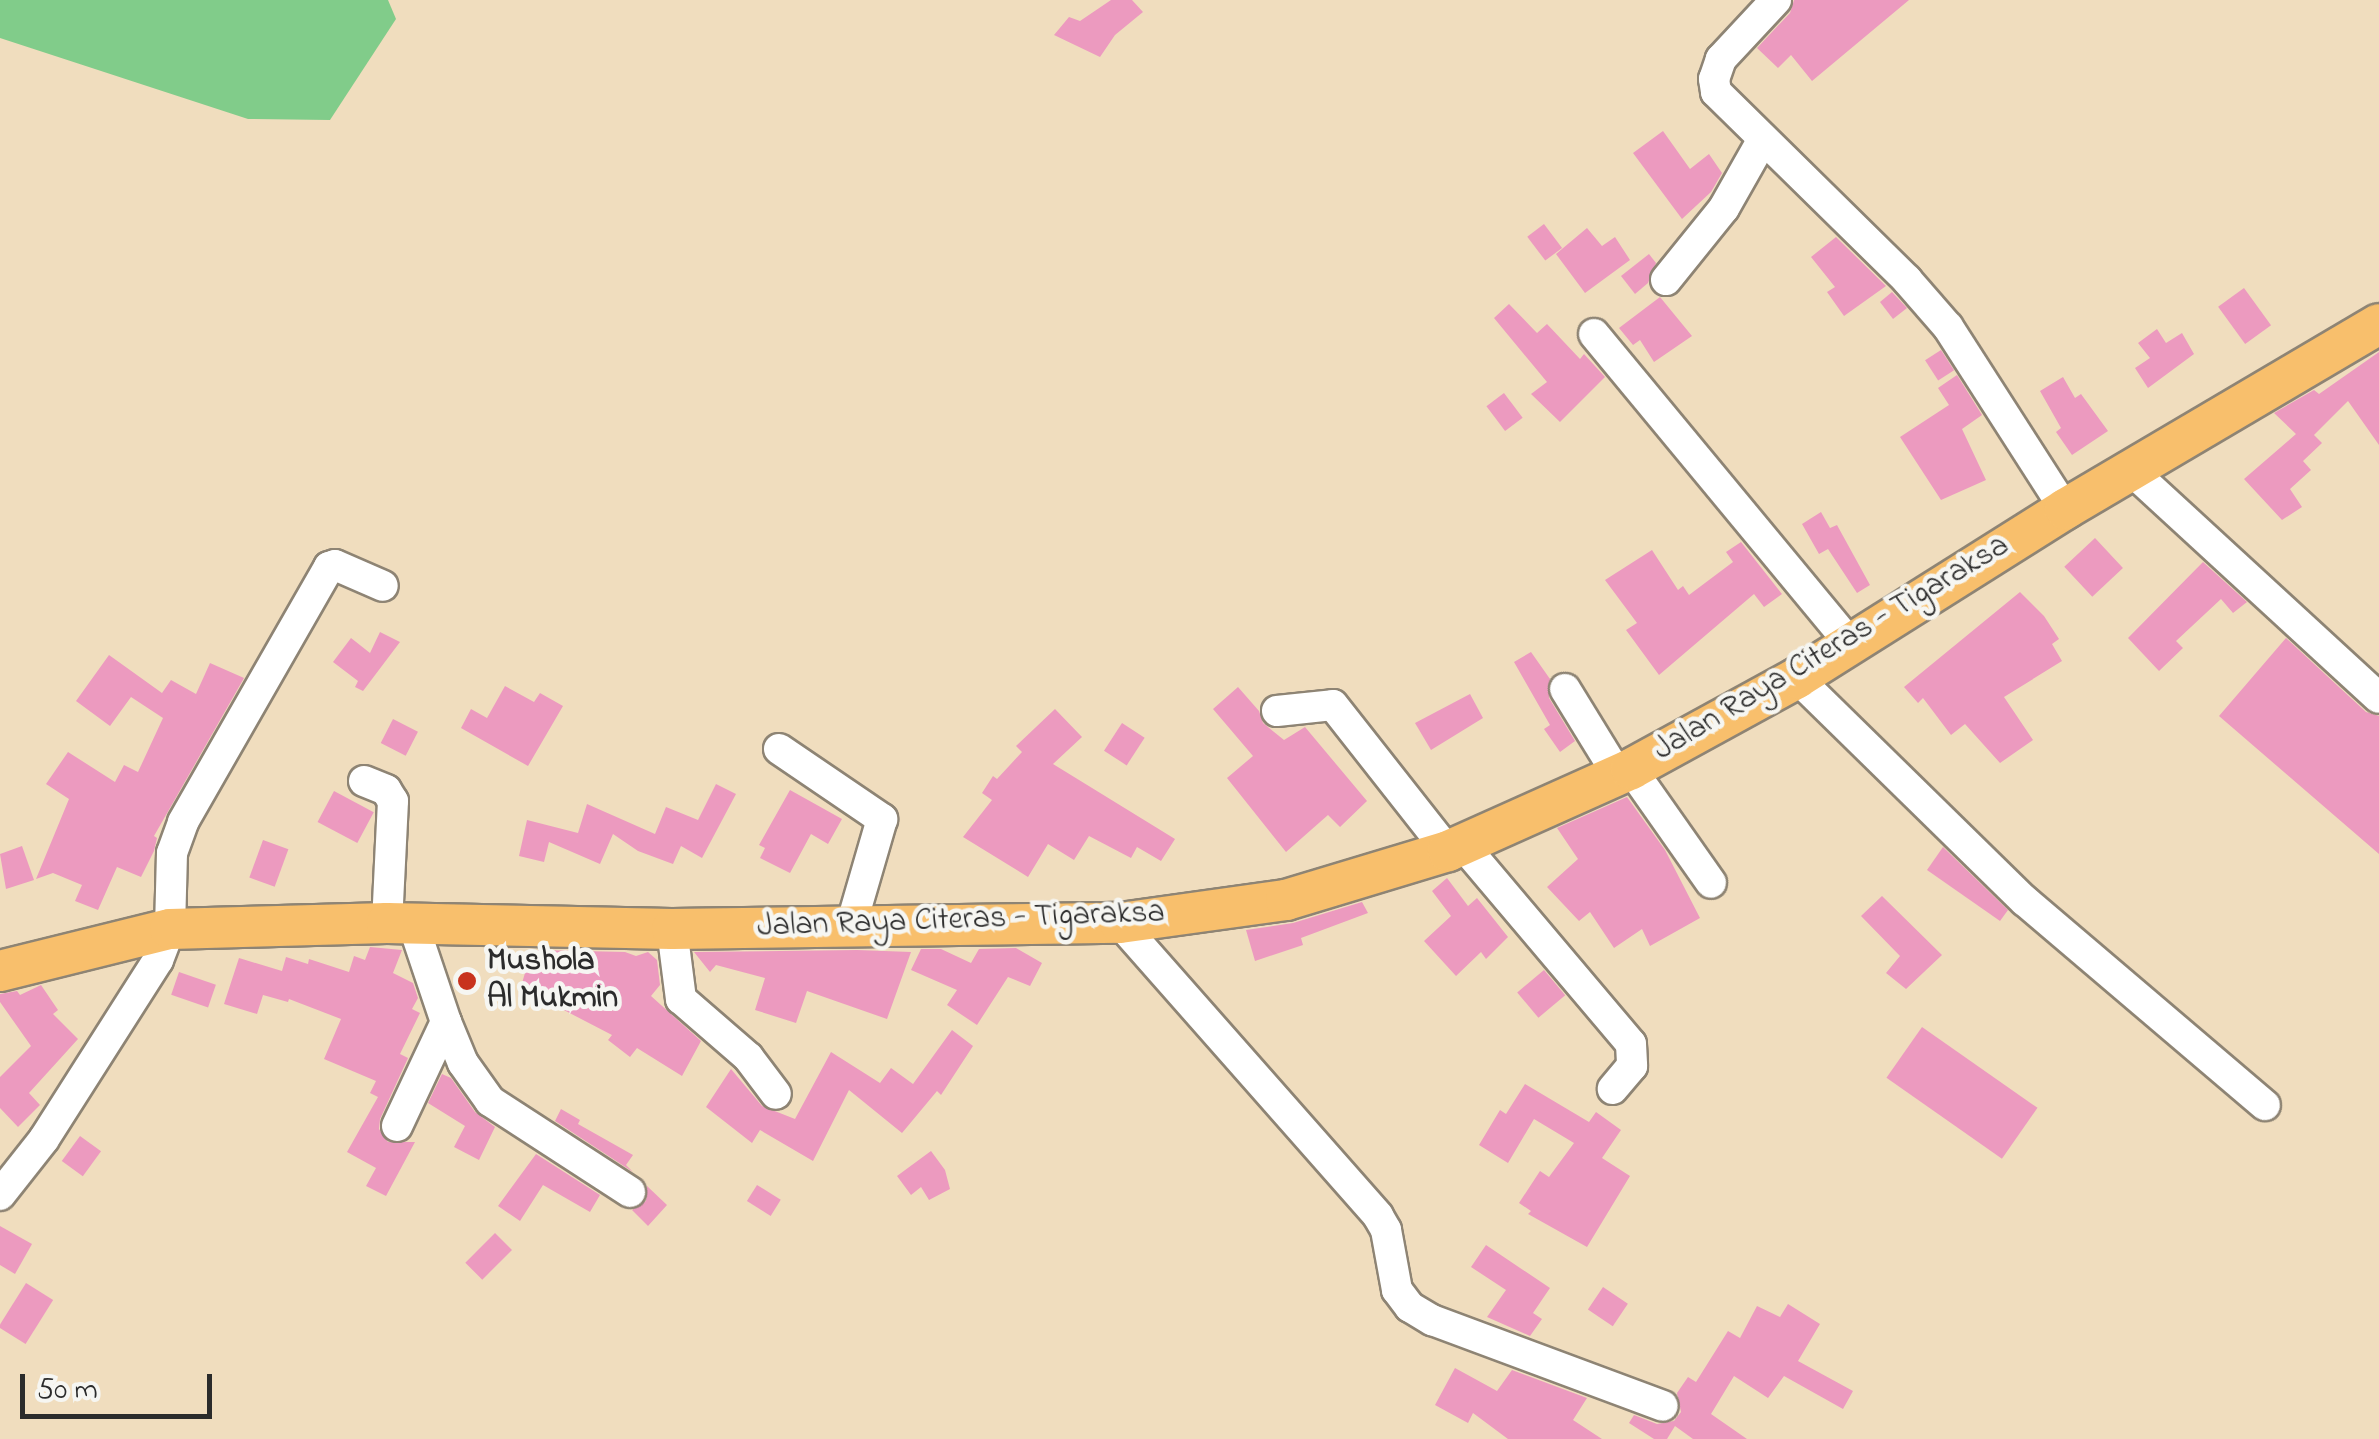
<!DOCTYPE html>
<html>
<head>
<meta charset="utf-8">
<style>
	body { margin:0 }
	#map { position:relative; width:2379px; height:1439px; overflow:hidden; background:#f0ddbe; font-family:"Indie Flower",sans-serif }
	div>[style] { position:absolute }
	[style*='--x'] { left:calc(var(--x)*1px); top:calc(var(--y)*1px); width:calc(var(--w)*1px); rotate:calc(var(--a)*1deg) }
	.green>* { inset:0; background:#81cc8a }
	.building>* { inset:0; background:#ec9abf; transform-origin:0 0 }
	.roads { filter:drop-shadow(2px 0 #8e8474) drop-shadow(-2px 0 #8e8474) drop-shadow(0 2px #8e8474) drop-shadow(0 -2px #8e8474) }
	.minor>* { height:30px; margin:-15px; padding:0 15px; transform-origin:15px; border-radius:15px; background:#fff }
	.major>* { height:40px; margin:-20px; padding:0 20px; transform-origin:20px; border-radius:20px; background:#f8bf6c }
	.dots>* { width:28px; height:28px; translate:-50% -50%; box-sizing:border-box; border:5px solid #f6f6f2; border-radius:50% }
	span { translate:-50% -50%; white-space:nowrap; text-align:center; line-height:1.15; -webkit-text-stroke:9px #f6f6f2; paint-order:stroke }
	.street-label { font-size:32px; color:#2b2b2b }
	.poi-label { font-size:32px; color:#2b2b2b; font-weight:700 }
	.left { translate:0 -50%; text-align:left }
	.scale { position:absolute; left:20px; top:1374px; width:192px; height:45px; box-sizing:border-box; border:5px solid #2b2b2b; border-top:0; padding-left:12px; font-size:30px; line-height:35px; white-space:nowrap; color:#2b2b2b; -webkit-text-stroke:8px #f6f6f2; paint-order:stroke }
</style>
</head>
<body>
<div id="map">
	<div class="green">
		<div style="clip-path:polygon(0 0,388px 0,396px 19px,330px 120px,248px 119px,0 38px)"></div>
	</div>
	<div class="building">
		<div style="clip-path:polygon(1111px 0,1132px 0,1143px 12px,1115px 35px,1100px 57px,1054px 35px,1069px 17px,1080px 21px)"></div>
		<div style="clip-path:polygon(1794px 0,1909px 0,1812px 81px,1791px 55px,1778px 68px,1757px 48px,1790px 13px)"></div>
		<div style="clip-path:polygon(1663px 131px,1690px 169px,1709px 154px,1722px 173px,1711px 192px,1682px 219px,1633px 153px)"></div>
		<div style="left:1544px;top:224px;width:30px;height:21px;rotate:53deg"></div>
		<div style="clip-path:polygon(1587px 228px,1602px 246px,1615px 237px,1630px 260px,1585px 293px,1556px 254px)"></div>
		<div style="clip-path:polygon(1836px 237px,1886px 286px,1844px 316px,1827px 292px,1835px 287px,1811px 257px)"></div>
		<div style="clip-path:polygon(1649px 254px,1656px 263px,1648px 283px,1635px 294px,1621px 276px)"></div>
		<div style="left:2244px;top:288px;width:46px;height:32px;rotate:54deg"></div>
		<div style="clip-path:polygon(1892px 292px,1907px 308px,1893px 319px,1880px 302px)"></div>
		<div style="clip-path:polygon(1660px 297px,1692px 336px,1654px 362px,1640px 340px,1633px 345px,1619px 328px)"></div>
		<div style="clip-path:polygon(1509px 304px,1537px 333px,1547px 324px,1580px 359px,1584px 354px,1605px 377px,1560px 422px,1531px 394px,1547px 382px,1494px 318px)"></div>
		<div style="clip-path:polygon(2157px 329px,2166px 343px,2182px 333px,2194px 354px,2148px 388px,2135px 368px,2150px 358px,2138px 343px)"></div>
		<div style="left:1941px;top:350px;width:24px;height:19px;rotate:57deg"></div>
		<div style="clip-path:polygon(2379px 352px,2379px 445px,2348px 401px,2314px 435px,2322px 443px,2303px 461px,2311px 470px,2290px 489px,2302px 507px,2282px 520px,2244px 479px,2296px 434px,2274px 413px,2314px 390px,2319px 394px)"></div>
		<div style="clip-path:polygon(1957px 375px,1982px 415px,1962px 429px,1986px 480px,1941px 500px,1900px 437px,1949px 405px,1938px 388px)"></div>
		<div style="clip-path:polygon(2063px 377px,2075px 398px,2081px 394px,2108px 431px,2072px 455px,2056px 432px,2061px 428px,2040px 391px)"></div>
		<div style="left:1504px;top:393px;width:31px;height:22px;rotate:53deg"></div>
		<div style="clip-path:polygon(1821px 512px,1830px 528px,1837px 525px,1870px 585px,1857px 593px,1828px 549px,1819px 554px,1802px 524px)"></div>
		<div style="left:2095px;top:538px;width:41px;height:42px;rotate:47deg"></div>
		<div style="clip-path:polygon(1741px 542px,1782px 594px,1764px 607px,1754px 594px,1659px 675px,1626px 630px,1637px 623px,1605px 580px,1652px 550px,1678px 590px,1683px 586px,1689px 595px,1733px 562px,1726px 552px)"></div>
		<div style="clip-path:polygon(2203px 562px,2247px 602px,2233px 613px,2221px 599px,2176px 641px,2183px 648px,2159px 671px,2128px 638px)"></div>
		<div style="clip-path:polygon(2020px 592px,2044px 616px,2059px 639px,2052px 644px,2062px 661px,2004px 697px,2033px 740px,2000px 763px,1965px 724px,1951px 735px,1923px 698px,1918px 703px,1904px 687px)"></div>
		<div style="clip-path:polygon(380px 632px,400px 642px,363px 691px,355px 687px,358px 681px,333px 662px,351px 638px,370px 653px)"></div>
		<div style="clip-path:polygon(2286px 638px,2366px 712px,2379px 716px,2379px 854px,2219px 716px)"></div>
		<div style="clip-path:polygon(1531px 652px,1550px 679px,1549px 698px,1575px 741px,1560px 752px,1544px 729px,1550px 725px,1514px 662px)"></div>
		<div style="clip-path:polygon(109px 655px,162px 693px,171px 680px,196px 694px,210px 663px,244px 678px,154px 836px,157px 838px,154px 851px,141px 877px,117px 867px,98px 910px,75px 901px,82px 885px,53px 873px,36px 879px,69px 799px,46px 784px,68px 752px,115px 782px,124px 765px,138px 772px,163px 718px,131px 697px,110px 726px,76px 701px)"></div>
		<div style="clip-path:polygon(505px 686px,534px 702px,540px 693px,563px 706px,528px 766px,461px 728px,471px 709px,487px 718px)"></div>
		<div style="clip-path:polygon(1238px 687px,1259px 711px,1263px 723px,1284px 740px,1305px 727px,1367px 801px,1340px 827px,1328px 815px,1286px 852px,1227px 778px,1253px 756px,1213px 709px)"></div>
		<div style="clip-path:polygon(1470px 694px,1483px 718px,1431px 750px,1415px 723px)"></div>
		<div style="clip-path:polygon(1055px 709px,1082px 737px,1053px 764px,1175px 839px,1161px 861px,1137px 847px,1131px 858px,1089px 836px,1074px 860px,1048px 844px,1028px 877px,963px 837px,992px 800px,982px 793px,993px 776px,997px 779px,1022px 752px,1016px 746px)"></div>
		<div style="left:393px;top:719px;width:28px;height:27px;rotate:27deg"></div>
		<div style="left:1122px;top:723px;width:27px;height:33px;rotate:33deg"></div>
		<div style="clip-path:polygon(716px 784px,736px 794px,702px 858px,681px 846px,673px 864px,638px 851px,613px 834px,600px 864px,549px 842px,544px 862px,519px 856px,527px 820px,578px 833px,587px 804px,655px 834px,666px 807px,698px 820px)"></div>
		<div style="clip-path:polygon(790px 790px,842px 819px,828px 844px,811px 834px,790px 873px,760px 858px,765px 848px,759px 845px)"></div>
		<div style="left:334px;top:791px;width:45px;height:35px;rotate:28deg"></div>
		<div style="clip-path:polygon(1627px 797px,1665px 850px,1700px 918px,1650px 946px,1642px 929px,1614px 948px,1590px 912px,1579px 921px,1547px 887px,1578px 859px,1557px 828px)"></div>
		<div style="left:263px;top:840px;width:27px;height:40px;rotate:20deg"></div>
		<div style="clip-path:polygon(22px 846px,34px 880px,6px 889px,0 854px)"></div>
		<div style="clip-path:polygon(1943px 847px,2008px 910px,2000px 921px,1927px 870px)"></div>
		<div style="clip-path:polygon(1447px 878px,1468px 906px,1477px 898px,1508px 937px,1486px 959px,1481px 952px,1456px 976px,1424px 941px,1451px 916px,1432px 891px)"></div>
		<div style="clip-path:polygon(1882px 896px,1942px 955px,1906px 989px,1886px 973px,1900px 956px,1861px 916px)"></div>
		<div style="clip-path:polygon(1362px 902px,1368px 913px,1301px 938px,1303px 945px,1255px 961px,1246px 930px,1293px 923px)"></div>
		<div style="clip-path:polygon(370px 947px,402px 950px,393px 973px,413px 983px,418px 998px,412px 1009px,420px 1013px,400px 1054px,408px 1058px,380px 1119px,379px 1129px,388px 1142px,415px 1142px,386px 1196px,366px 1186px,376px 1168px,347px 1152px,378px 1097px,370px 1093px,376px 1081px,324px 1059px,341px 1019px,289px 999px,288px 1002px,263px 995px,257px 1014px,224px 1004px,239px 958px,282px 971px,286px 957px,308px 964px,309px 959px,349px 972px,354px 956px,365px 960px)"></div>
		<div style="clip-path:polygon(1016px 948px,1042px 963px,1030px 986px,1008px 977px,977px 1025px,947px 1005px,957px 990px,911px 970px,921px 949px,941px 949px,971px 963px,979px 949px)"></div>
		<div style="clip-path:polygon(538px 950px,625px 952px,636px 956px,648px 952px,657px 960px,660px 985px,651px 996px,701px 1041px,682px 1076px,637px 1048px,630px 1057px,608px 1040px,612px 1035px,558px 1007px,518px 997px,527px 966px,534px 968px)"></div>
		<div style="clip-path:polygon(857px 950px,911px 952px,887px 1019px,807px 991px,796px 1023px,755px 1010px,765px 978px,716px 965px,710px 972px,694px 952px)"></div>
		<div style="left:1544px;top:970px;width:33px;height:35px;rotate:50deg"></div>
		<div style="left:179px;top:972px;width:39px;height:24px;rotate:19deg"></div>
		<div style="clip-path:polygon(41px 985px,58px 1010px,53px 1014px,78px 1039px,29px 1093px,40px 1105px,18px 1127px,0 1108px,0 1077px,31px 1046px,0 1002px,0 994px,17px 991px,20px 995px)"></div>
		<div style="left:1922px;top:1027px;width:141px;height:62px;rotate:35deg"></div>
		<div style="clip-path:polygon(952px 1030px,973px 1046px,941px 1095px,937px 1091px,902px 1133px,849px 1090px,813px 1161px,760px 1130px,752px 1143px,706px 1107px,731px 1069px,762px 1106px,795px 1119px,831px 1052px,880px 1083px,891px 1068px,913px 1084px)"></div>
		<div style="clip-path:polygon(442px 1074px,451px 1078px,475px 1112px,495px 1127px,479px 1160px,454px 1147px,465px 1126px,428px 1103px)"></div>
		<div style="clip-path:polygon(1525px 1084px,1589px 1122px,1596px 1112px,1621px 1130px,1602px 1158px,1630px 1176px,1587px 1247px,1528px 1214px,1531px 1211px,1519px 1203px,1540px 1171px,1549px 1177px,1574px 1143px,1534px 1119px,1508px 1163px,1479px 1145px,1500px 1110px,1506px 1114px)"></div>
		<div style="clip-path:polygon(561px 1109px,580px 1120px,578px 1124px,633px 1155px,626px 1165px,633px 1172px,555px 1121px)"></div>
		<div style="left:80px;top:1136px;width:26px;height:31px;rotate:36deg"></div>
		<div style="clip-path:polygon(931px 1151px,945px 1170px,950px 1189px,929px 1200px,921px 1187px,911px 1195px,897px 1176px)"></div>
		<div style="clip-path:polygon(536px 1154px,600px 1195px,590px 1212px,543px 1185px,520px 1221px,498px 1206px)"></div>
		<div style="left:757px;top:1185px;width:28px;height:19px;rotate:32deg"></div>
		<div style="clip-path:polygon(647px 1186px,667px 1205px,648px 1226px,632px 1210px,646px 1201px)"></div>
		<div style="clip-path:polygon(0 1226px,32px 1244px,15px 1274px,0 1265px)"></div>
		<div style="left:495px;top:1233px;width:24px;height:42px;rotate:45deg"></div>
		<div style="clip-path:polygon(1486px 1245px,1550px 1288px,1533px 1313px,1542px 1319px,1530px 1336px,1487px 1317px,1506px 1290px,1471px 1267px)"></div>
		<div style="left:26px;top:1283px;width:32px;height:52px;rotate:32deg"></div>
		<div style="left:1603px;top:1287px;width:30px;height:27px;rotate:34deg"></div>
		<div style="clip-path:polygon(1788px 1304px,1820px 1324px,1798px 1361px,1853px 1391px,1843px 1409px,1784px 1376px,1768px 1398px,1734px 1376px,1711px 1414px,1747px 1439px,1693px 1439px,1675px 1426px,1667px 1439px,1654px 1439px,1629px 1423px,1634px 1415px,1657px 1424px,1674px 1421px,1681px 1412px,1677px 1393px,1688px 1377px,1696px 1382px,1728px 1331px,1740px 1338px,1757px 1306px,1780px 1317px)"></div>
		<div style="clip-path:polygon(1455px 1368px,1497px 1391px,1512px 1370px,1587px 1398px,1573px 1420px,1602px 1439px,1508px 1439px,1473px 1413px,1468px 1423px,1435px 1405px)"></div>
	</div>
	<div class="roads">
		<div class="minor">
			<div style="--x:1776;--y:0;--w:81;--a:133"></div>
			<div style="--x:1721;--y:59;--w:21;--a:109"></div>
			<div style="--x:1714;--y:79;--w:13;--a:81"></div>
			<div style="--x:1716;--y:92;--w:268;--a:44.5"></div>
			<div style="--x:1907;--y:280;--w:62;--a:48.9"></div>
			<div style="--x:1948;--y:327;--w:216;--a:57.3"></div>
			<div style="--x:1666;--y:280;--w:92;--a:-51.1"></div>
			<div style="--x:1724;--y:208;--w:79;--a:-60.5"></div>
			<div style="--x:1594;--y:334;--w:402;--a:50.4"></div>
			<div style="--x:2132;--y:471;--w:335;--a:42.6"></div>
			<div style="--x:1797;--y:678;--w:319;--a:44.4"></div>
			<div style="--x:2025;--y:901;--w:315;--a:40.4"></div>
			<div style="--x:1565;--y:689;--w:101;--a:58.4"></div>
			<div style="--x:1277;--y:711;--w:56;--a:-6.1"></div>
			<div style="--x:1333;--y:705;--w:186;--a:51.8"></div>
			<div style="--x:779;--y:749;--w:125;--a:34.2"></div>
			<div style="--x:882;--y:819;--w:111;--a:106.2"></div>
			<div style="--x:1631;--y:769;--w:139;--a:54.9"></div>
			<div style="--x:364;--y:781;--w:24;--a:22"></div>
			<div style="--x:386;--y:790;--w:13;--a:58"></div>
			<div style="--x:393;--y:801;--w:122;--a:92.8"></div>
			<div style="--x:1463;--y:845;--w:260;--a:49.8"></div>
			<div style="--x:1631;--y:1044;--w:22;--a:87"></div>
			<div style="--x:1632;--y:1066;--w:30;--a:130"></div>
			<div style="--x:1120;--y:923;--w:390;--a:48.6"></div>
			<div style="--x:1378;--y:1216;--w:16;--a:60"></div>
			<div style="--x:1386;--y:1230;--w:61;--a:79.6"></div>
			<div style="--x:1397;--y:1290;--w:21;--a:53"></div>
			<div style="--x:1410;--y:1307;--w:26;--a:31"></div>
			<div style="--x:1432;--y:1320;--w:246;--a:20.4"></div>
			<div style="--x:672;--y:929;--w:71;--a:82.7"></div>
			<div style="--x:681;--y:999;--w:89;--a:40.9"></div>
			<div style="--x:748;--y:1057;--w:46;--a:52.9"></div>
			<div style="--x:446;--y:1022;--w:44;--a:67.5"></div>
			<div style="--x:463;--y:1063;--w:47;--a:54.6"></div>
			<div style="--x:490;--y:1101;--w:167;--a:33"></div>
			<div style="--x:397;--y:1126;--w:115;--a:-64.8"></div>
			<div style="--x:446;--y:1022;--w:103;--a:-108.6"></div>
			<div style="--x:0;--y:1195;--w:71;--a:-51.8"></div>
			<div style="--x:44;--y:1139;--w:212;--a:-57.5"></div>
			<div style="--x:158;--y:960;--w:33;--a:-69"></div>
			<div style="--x:170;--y:929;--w:76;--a:-88.5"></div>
			<div style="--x:172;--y:853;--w:33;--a:-70"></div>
			<div style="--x:183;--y:822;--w:294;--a:-60.2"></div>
			<div style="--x:329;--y:567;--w:6;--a:-18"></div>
			<div style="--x:335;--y:565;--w:52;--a:23.6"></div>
		</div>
		<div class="major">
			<div style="--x:0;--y:971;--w:175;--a:-13.9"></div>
			<div style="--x:170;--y:929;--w:217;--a:-1.6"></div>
			<div style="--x:387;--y:923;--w:285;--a:1.2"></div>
			<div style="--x:672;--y:929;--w:448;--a:-0.8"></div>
			<div style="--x:1120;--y:923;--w:168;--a:-7.9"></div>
			<div style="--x:1286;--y:900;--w:169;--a:-16.8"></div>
			<div style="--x:1448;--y:851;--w:201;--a:-24.1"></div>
			<div style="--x:1631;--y:769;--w:189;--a:-28.7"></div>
			<div style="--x:1797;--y:678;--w:317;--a:-32.2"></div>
			<div style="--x:2065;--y:509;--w:364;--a:-30.5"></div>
		</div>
	</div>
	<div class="dots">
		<div style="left:467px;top:981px;background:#c8321e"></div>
	</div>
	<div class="street-label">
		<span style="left:1832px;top:649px;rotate:-31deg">Jalan Raya Citeras - Tigaraksa</span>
		<span style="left:961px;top:921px;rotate:-2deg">Jalan Raya Citeras - Tigaraksa</span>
	</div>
	<div class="poi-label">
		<span class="left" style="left:487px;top:981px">Mushola<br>Al Mukmin</span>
	</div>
	<div class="scale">50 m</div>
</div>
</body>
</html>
